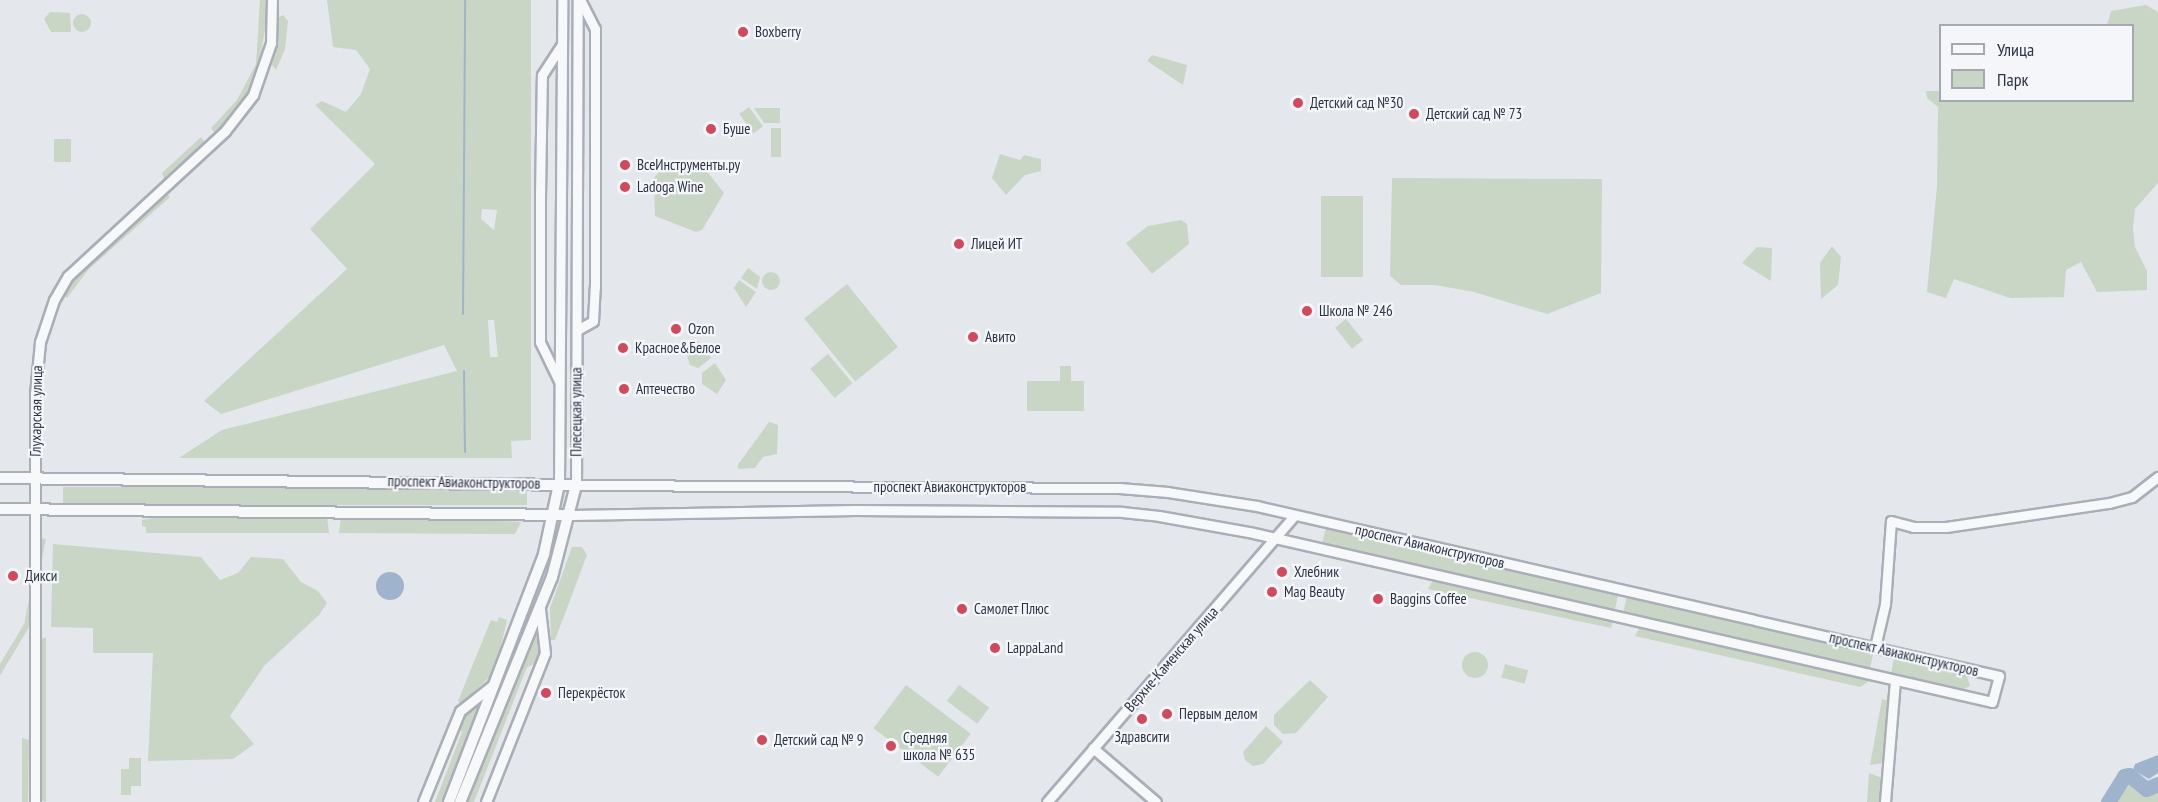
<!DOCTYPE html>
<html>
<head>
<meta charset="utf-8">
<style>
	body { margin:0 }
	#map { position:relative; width:2158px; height:802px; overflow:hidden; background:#e4e7ec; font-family:"PT Sans Narrow",sans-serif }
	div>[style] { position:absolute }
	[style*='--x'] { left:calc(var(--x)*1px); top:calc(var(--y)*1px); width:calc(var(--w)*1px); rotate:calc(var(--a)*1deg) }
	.green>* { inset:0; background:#c9d6c5; transform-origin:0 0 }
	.round { border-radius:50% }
	.water>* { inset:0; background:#9fb4cc }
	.stream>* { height:2px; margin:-1px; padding:0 1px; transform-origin:1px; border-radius:1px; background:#9fb4cc }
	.river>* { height:15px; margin:-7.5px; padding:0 7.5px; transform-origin:7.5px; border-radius:7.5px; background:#9fb4cc }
	.roads { filter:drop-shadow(2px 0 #a9aeb7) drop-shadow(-2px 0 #a9aeb7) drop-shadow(0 2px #a9aeb7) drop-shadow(0 -2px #a9aeb7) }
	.minor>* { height:9px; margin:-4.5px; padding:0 4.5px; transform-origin:4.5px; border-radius:4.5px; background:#f7f8fa }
	.tertiary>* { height:10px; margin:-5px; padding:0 5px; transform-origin:5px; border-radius:5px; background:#f7f8fa }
	.dots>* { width:16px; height:16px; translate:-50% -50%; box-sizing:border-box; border:3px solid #f4f6f9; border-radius:50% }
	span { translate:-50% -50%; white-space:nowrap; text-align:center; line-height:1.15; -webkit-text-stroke:4.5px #f4f6f9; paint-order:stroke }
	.poi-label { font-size:15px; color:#2b3445 }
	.left { translate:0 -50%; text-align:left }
	.street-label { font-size:15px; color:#2b3445 }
	.legend { position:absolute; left:1939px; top:24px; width:195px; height:78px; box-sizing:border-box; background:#f4f6f9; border:2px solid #a4a8b1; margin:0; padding:8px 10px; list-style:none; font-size:18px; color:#2b3445 }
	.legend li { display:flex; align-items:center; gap:12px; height:30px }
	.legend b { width:30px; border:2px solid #a4a8b1 }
</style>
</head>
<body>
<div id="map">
	<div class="green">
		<div style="clip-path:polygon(260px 0,267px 0,266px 24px,257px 77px,236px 112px,215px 133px,211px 128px,237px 100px,256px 64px)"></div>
		<div style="clip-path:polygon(evenodd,327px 0,531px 0,531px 440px,511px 441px,512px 458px,179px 458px,222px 430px,457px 371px,444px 345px,221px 414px,204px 401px,347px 269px,310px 229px,375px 164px,315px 105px,322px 101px,346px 112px,361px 94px,370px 69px,356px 50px,333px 47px,327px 0,482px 209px,497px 210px,494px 230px,481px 219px,482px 209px,327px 0,488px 320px,494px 320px,498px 357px,490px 357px,488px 320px)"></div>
		<div style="clip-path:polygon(2146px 5px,2158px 12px,2158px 183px,2135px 209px,2133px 228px,2135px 247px,2147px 271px,2147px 290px,2097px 292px,2081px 262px,2066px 270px,2064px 297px,2010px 298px,1954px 279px,1946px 298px,1927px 292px,1937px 186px,1938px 107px,1927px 98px,1926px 91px,1940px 91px,1940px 100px,2132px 100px,2132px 26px,2107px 25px,2111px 11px)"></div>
		<div style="clip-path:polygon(50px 12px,70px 13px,71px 32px,51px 32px,44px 19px)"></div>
		<div class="round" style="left:73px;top:14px;width:18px;height:18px"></div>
		<div style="clip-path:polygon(283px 15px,288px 21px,285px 49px,276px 70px,272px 65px,278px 18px)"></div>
		<div style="clip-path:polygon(1152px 55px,1187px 65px,1183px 85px,1147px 61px)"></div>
		<div style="left:749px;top:107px;width:24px;height:12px;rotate:54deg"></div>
		<div style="clip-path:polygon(754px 108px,780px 108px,780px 123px,764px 123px)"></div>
		<div style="left:771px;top:128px;width:10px;height:29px"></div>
		<div style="clip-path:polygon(201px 137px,205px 142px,164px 179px,162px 173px)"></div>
		<div style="left:54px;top:139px;width:17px;height:23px"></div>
		<div style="clip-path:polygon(1000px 154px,1020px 160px,1024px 155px,1041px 159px,1041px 171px,1025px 175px,1006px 195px,992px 178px)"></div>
		<div style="clip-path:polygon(698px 160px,724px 193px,702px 230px,696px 232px,655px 216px,654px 178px,659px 172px)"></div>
		<div style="clip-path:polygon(1392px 178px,1602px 179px,1601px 293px,1547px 314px,1474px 292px,1435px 285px,1401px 285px,1390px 276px)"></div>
		<div style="clip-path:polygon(166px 192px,170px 197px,89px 269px,67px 298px,62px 294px,86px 266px)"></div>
		<div style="left:1321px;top:196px;width:42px;height:81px"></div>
		<div style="clip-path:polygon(1181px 220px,1187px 224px,1189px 244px,1152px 274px,1126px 243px,1148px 226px)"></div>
		<div style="clip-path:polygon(1832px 246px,1841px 257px,1838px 285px,1821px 299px,1820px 263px)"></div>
		<div style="clip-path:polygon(1757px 247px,1772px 248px,1771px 281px,1742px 263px)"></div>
		<div style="clip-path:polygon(748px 268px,760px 277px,757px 289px,741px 278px)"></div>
		<div class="round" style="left:762px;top:272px;width:18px;height:18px"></div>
		<div style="clip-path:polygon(739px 280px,756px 292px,746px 307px,734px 288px)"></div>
		<div style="left:847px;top:284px;width:81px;height:55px;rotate:51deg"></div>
		<div style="left:1346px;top:319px;width:27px;height:14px;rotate:51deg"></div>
		<div style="clip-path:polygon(698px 341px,711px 358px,698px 368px,690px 365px,683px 345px)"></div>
		<div style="left:828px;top:354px;width:38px;height:23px;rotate:50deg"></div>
		<div style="clip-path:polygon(715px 363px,726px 380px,717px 394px,702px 384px,702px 373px)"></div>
		<div style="clip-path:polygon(1060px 366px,1071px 366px,1071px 381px,1084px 381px,1084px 411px,1027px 411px,1027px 381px,1060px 381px)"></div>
		<div style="clip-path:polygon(769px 422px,778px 425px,777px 454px,763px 457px,755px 468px,739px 469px,737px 466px)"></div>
		<div style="left:63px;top:487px;width:464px;height:18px"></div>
		<div style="clip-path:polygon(168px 515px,327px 516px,329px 533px,146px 533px,146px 527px,142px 526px,142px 520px)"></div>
		<div style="clip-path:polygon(341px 517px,423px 517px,521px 522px,515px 534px,339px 533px)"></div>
		<div style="left:1326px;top:527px;width:300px;height:17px;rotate:13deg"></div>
		<div style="left:41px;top:538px;width:5px;height:89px;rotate:11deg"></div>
		<div style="clip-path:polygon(53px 544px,201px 557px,220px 580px,238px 573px,251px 557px,283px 559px,301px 582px,318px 591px,327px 603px,319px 615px,264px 666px,230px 716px,254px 744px,233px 759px,148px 761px,153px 653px,93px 653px,93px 628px,51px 627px)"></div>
		<div style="clip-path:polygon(572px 547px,582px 547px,587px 555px,555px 640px,551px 640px,550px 608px)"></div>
		<div style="clip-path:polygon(1433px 580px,1613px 621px,1611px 628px,1428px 589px)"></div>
		<div style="left:1627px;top:596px;width:253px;height:17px;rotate:13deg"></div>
		<div style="clip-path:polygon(499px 617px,507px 620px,495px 672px,461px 704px,458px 701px,491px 620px,497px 622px)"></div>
		<div style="left:24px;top:624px;width:6px;height:107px;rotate:31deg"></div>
		<div style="clip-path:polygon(1640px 627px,1868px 679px,1868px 682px,1860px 687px,1635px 636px)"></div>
		<div style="clip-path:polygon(538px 633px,541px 645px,535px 664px,527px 667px,474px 802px,465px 802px,521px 660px)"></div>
		<div style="clip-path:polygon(46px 637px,46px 802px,40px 800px,41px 639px)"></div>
		<div class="round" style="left:1462px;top:652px;width:26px;height:26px"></div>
		<div style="clip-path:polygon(1894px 657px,1966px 673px,1970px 686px,1962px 690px,1891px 674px)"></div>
		<div style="left:1505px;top:664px;width:24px;height:14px;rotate:15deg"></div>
		<div style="clip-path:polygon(1310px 680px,1328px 697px,1296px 733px,1283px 734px,1274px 725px,1274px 715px)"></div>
		<div style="left:906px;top:685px;width:81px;height:54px;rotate:37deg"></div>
		<div style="left:959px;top:685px;width:38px;height:20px;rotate:37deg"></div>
		<div style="clip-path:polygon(483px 698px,444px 802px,435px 802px,462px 732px,458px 725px,468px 709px)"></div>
		<div style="clip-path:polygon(1882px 699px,1890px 701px,1884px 763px,1870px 765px)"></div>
		<div style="clip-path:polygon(1266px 726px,1283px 742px,1263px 764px,1253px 766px,1245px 760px,1243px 752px)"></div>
		<div style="clip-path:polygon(22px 738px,29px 740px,28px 802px,22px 802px)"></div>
		<div style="clip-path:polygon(129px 758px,141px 758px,141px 786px,131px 786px,131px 795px,121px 795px,121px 769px,129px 769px)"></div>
		<div style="clip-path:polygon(1869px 773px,1882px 778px,1882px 802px,1867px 802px)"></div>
		<div style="clip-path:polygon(2128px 782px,2153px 794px,2158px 792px,2158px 802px,2113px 802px)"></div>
	</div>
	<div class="water">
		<div class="round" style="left:376px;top:572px;width:28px;height:28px"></div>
		<div style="clip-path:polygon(2158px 755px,2158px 773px,2149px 779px,2133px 770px,2135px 764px)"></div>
	</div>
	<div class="stream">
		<div style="--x:463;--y:314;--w:314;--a:-89.6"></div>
		<div style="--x:464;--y:371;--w:81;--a:89.3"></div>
	</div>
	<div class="river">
		<div style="--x:2108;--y:802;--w:31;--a:-58"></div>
		<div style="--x:2124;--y:776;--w:5;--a:-11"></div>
		<div style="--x:2129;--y:775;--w:22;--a:39"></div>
		<div style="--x:2146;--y:789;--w:13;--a:-23"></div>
	</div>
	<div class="roads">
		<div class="minor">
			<div style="--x:577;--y:330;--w:18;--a:-29"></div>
			<div style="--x:593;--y:321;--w:34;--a:-87"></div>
			<div style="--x:595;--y:287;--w:258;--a:-90"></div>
			<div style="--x:595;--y:29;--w:33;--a:-117"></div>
			<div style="--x:559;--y:381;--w:43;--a:-116"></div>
			<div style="--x:540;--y:342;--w:146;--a:-90"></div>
			<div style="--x:540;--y:196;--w:121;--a:-89.1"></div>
			<div style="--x:542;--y:75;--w:35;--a:-57"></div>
			<div style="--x:559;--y:484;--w:484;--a:-89.6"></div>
			<div style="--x:571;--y:515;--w:284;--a:-1"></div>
			<div style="--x:855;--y:510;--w:267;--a:0.4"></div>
			<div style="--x:1122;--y:512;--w:37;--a:6"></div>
			<div style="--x:1159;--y:516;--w:91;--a:10.1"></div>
			<div style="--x:1249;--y:532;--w:762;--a:12.89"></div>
			<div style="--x:1992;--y:702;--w:27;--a:-75"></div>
			<div style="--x:1999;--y:676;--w:761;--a:-167.1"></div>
			<div style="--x:1257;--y:506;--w:90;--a:-171.1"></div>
			<div style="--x:1168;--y:492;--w:49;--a:-175.3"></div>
			<div style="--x:1119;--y:488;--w:543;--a:-179.68"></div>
			<div style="--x:576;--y:485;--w:485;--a:-89.8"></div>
			<div style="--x:1875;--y:647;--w:44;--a:-76.9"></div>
			<div style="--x:1885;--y:604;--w:83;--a:-85.9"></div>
			<div style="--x:1891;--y:521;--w:23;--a:15"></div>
			<div style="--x:1913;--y:527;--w:33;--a:0"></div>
			<div style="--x:1946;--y:527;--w:165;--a:-8.4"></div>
			<div style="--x:2109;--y:503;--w:24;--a:-15"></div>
			<div style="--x:2132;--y:497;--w:33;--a:-38"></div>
			<div style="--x:1093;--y:748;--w:83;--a:40.6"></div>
			<div style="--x:35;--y:802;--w:408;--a:-90"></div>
			<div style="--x:35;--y:394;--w:52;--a:-84.5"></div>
			<div style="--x:40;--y:342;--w:44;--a:-71.6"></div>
			<div style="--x:54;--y:300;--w:28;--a:-60"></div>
			<div style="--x:68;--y:276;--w:214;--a:-42.7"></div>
			<div style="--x:225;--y:131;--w:46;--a:-52.1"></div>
			<div style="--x:253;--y:95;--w:55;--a:-70.9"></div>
			<div style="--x:271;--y:43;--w:43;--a:-88.7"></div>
			<div style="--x:423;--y:802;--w:98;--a:-67.9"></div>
			<div style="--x:460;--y:711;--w:43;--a:-38.5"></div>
			<div style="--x:486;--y:802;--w:160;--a:-68.4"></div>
			<div style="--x:545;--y:653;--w:44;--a:-96.5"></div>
			<div style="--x:1047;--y:802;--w:379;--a:-49.2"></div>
			<div style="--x:1885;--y:802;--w:122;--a:-85.3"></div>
		</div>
		<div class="tertiary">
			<div style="--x:0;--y:478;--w:576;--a:0.7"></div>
			<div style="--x:576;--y:485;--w:95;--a:104.6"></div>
			<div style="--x:552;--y:577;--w:243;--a:112.2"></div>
			<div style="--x:0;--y:509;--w:571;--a:0.6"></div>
			<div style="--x:449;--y:802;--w:266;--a:-69"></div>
			<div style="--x:544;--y:554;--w:72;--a:-77.9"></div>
		</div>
	</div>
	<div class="dots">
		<div style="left:743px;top:32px;background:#d1495b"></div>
		<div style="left:1298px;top:103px;background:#d1495b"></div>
		<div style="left:1414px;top:114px;background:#d1495b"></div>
		<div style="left:711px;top:129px;background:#d1495b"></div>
		<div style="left:625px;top:165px;background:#d1495b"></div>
		<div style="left:625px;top:187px;background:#d1495b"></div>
		<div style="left:959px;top:244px;background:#d1495b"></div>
		<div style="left:1307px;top:311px;background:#d1495b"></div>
		<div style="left:676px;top:329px;background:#d1495b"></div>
		<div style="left:973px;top:337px;background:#d1495b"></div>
		<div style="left:623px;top:348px;background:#d1495b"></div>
		<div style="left:624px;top:389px;background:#d1495b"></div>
		<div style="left:1282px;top:572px;background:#d1495b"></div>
		<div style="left:13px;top:576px;background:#d1495b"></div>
		<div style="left:1272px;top:592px;background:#d1495b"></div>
		<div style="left:1378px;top:599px;background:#d1495b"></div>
		<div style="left:962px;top:609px;background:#d1495b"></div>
		<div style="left:995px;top:648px;background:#d1495b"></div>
		<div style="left:546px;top:693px;background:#d1495b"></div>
		<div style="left:1167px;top:714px;background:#d1495b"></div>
		<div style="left:1142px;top:719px;background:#d1495b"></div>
		<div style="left:762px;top:740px;background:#d1495b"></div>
		<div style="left:891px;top:746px;background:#d1495b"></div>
	</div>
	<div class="poi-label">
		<span class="left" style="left:755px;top:32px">Boxberry</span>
		<span class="left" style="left:1310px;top:103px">Детский сад №30</span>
		<span class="left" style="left:1426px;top:114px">Детский сад № 73</span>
		<span class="left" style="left:723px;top:129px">Буше</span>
		<span class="left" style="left:637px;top:165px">ВсеИнструменты.ру</span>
		<span class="left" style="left:637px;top:187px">Ladoga Wine</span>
		<span class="left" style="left:971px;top:244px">Лицей ИТ</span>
		<span class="left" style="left:1319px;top:311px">Школа № 246</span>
		<span class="left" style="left:688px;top:329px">Ozon</span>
		<span class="left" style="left:985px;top:337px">Авито</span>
		<span class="left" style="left:635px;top:348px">Красное&amp;Белое</span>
		<span class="left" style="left:636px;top:389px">Аптечество</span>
		<span class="left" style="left:1294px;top:572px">Хлебник</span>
		<span class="left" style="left:25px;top:576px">Дикси</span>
		<span class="left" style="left:1284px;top:592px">Mag Beauty</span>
		<span class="left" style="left:1390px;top:599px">Baggins Coffee</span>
		<span class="left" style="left:974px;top:609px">Самолет Плюс</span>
		<span class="left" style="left:1007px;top:648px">LappaLand</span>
		<span class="left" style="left:558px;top:693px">Перекрёсток</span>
		<span class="left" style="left:1179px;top:714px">Первым делом</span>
		<span class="left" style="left:903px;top:746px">Средняя<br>школа № 635</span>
		<span style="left:1142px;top:737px">Здравсити</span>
		<span class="left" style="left:774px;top:740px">Детский сад № 9</span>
	</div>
	<div class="street-label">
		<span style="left:36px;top:411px;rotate:-89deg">Глухарская улица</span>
		<span style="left:576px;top:412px;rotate:-90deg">Плесецкая улица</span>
		<span style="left:464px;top:482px;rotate:1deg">проспект Авиаконструкторов</span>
		<span style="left:950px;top:487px">проспект Авиаконструкторов</span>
		<span style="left:1430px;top:546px;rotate:13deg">проспект Авиаконструкторов</span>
		<span style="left:1904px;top:654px;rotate:13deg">проспект Авиаконструкторов</span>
		<span style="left:1171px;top:659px;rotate:-49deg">Верхне-Каменская улица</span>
	</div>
	<ul class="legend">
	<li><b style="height:8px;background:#f7f8fa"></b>Улица</li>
	<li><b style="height:16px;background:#c9d6c5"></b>Парк</li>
	</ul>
</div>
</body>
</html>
